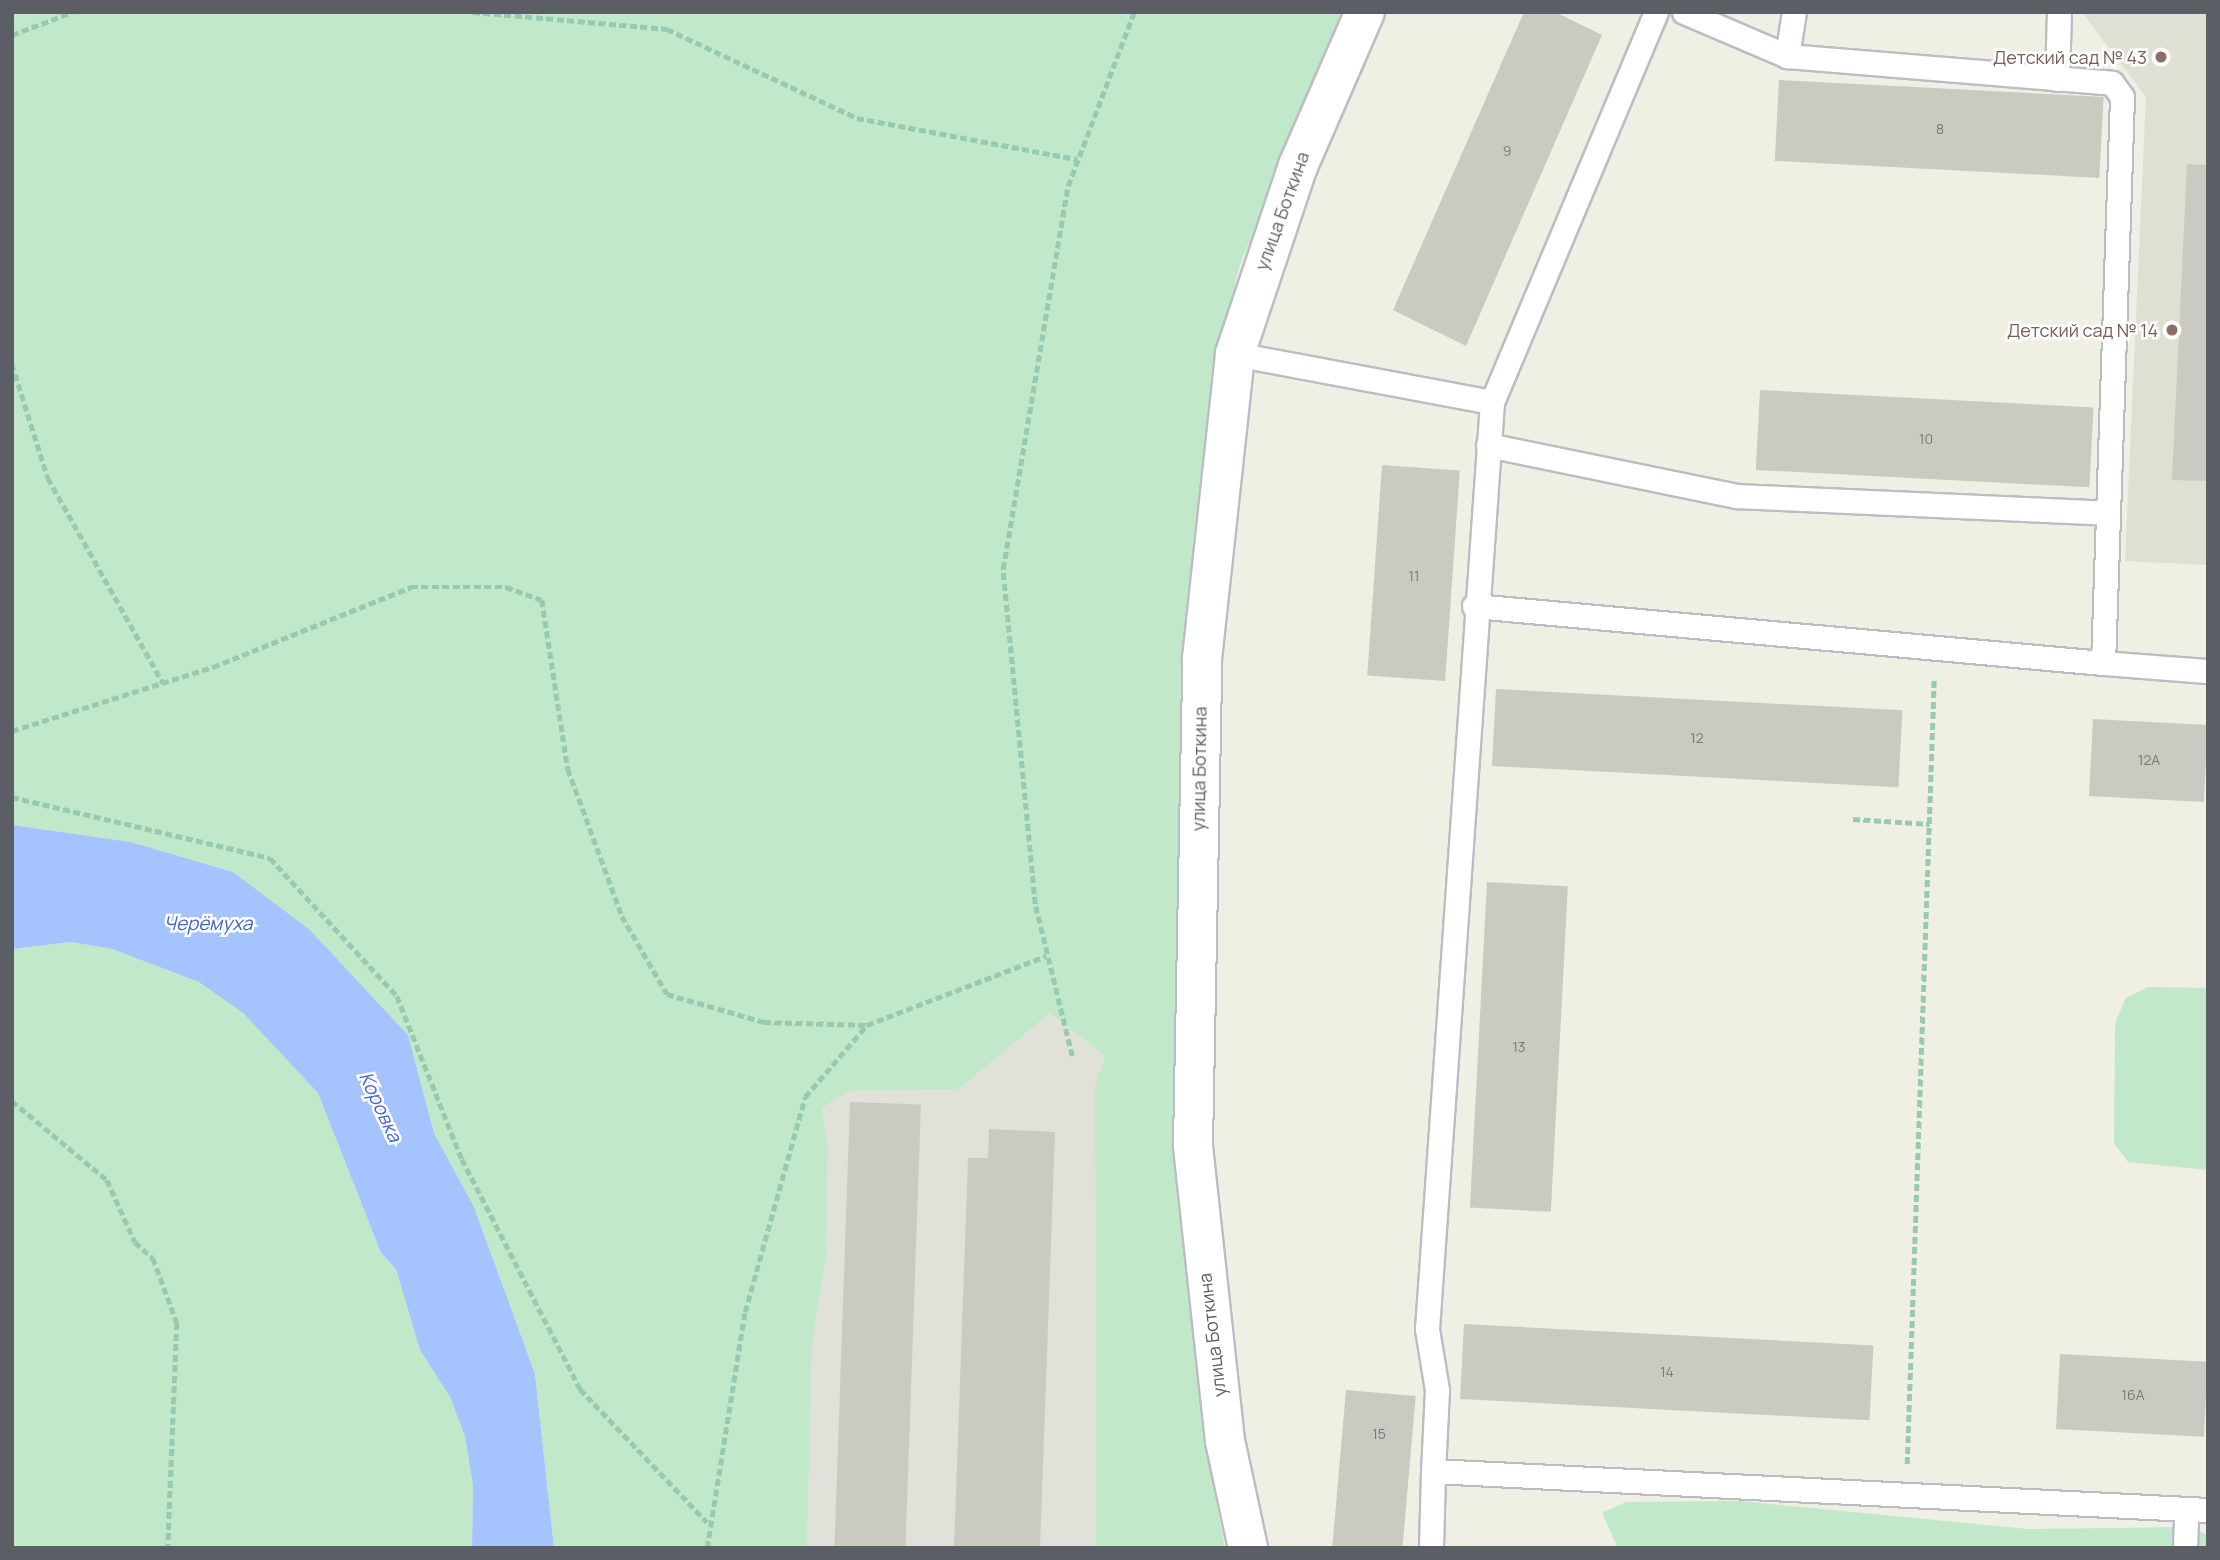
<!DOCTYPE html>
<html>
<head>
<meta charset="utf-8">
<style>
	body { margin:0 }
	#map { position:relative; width:2220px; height:1560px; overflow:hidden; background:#f0efe4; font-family:Manrope,sans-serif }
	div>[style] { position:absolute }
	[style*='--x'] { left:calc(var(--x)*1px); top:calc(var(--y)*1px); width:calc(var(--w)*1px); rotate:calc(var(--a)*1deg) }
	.industrial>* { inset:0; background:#e0e1d9 }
	.education>* { inset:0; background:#e0dfd3 }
	.green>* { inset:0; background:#c0e8c9 }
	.water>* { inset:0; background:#a5c4ff }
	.building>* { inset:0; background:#cacac1; transform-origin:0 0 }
	.path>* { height:4.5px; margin-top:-2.25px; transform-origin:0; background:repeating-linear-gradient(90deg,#98cab1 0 7px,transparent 0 10.5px) }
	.roads { filter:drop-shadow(2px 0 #bcbdc4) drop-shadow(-2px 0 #bcbdc4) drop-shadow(0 2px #bcbdc4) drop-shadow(0 -2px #bcbdc4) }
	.lane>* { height:23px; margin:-11.5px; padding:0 11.5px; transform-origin:11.5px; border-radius:11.5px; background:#fff }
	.street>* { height:38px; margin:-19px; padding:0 19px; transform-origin:19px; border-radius:19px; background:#fff }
	.dots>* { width:19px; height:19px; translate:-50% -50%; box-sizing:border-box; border:4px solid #fff; border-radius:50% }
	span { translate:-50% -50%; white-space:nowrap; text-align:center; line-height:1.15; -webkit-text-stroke:5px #fff; paint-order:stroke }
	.number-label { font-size:14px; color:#78797d }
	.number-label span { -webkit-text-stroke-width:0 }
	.education-label { font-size:18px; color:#785e54 }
	.right { translate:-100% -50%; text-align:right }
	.street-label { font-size:18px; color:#5c5e66 }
	.water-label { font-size:19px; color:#4166c9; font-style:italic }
	.frame { position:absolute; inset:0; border:14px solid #5c5e66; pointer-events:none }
</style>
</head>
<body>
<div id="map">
	<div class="industrial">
		<div style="clip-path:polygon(1050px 1013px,1105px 1056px,1095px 1084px,1096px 1548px,807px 1548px,812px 1347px,826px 1256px,828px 1145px,822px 1108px,849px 1091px,959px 1089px)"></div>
	</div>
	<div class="education">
		<div style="clip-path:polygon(2082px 12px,2208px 12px,2208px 565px,2125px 561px,2146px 97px)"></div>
	</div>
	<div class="green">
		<div style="clip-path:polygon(12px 12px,1342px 12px,1240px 265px,1217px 352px,1197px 513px,1186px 662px,1174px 1145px,1205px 1445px,1225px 1548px,1096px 1548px,1095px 1084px,1105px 1056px,1050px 1013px,959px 1089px,849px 1091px,822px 1108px,828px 1145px,826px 1256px,812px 1347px,807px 1548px,554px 1548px,535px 1374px,474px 1207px,434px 1133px,408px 1035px,310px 930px,233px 872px,131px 842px,12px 825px)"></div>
		<div style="clip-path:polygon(71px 942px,112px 949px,199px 982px,243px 1013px,318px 1093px,381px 1253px,396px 1269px,420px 1350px,450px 1397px,465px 1436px,473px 1486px,472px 1548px,12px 1548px,12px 949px)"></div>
		<div style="clip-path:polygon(2148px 987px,2208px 988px,2208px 1170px,2128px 1162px,2114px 1143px,2115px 1023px,2126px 998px)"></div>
		<div style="clip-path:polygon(1740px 1501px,2028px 1529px,2189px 1527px,2208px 1535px,2208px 1548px,1618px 1548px,1602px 1513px,1626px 1502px)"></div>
	</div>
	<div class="water">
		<div style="clip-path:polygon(12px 825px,131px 842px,233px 872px,310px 930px,408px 1035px,434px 1133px,474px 1207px,535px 1374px,554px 1548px,472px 1548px,473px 1486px,465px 1436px,450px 1397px,420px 1350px,396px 1269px,381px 1253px,318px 1093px,243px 1013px,199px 982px,112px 949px,71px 942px,12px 949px)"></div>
	</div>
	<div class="building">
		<div style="clip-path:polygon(1524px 12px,1555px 12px,1602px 35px,1466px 346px,1393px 310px)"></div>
		<div style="left:1779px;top:80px;width:325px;height:81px;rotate:3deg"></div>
		<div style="clip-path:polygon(2187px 164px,2208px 165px,2208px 481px,2172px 480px)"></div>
		<div style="left:1760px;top:390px;width:334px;height:80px;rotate:3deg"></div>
		<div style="left:1382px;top:465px;width:78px;height:211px;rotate:4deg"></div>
		<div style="left:1496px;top:689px;width:407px;height:77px;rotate:3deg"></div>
		<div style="left:2093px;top:719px;width:115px;height:77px;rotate:3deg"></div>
		<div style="left:1487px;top:882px;width:81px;height:326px;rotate:3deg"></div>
		<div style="left:850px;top:1102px;width:71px;height:446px;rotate:2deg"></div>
		<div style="clip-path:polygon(989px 1129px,1055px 1132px,1040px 1548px,954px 1548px,968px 1158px,988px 1158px)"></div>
		<div style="left:1464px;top:1324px;width:410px;height:75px;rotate:3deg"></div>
		<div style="left:2060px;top:1354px;width:148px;height:75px;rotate:3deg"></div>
		<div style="left:1346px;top:1390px;width:70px;height:158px;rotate:5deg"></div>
	</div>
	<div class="path">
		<div style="--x:473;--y:12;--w:195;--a:5"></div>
		<div style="--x:667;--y:29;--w:210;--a:25.1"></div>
		<div style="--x:857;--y:118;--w:224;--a:10.6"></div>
		<div style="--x:12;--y:35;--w:64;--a:-21"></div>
		<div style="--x:12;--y:364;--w:120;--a:72.5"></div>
		<div style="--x:48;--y:478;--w:235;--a:60.7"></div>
		<div style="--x:12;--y:731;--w:211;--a:-17.7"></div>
		<div style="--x:213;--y:667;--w:214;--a:-22"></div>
		<div style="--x:411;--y:587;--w:95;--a:0"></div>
		<div style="--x:506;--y:587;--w:38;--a:20"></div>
		<div style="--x:542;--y:600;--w:171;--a:81.3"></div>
		<div style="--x:568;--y:769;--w:157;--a:69.8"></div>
		<div style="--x:622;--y:916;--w:90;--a:60"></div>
		<div style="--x:667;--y:994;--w:101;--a:16.1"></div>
		<div style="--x:764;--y:1022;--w:103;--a:1.7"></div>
		<div style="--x:867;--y:1025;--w:192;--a:-21.1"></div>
		<div style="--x:12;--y:797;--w:265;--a:13.3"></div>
		<div style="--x:270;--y:858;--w:188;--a:47.4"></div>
		<div style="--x:397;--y:996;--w:175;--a:68.3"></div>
		<div style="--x:462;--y:1159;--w:259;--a:62.8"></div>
		<div style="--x:580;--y:1389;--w:184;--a:46.3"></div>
		<div style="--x:1853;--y:819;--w:77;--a:3.7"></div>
		<div style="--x:1072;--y:1056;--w:156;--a:-103.7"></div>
		<div style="--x:1035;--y:904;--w:337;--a:-95.5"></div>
		<div style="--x:1003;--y:569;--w:388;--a:-80.4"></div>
		<div style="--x:1068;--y:186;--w:186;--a:-69.2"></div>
		<div style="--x:12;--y:1101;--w:124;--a:39.7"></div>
		<div style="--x:107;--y:1180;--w:68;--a:65.7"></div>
		<div style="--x:135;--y:1242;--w:24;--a:42"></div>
		<div style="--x:153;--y:1258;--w:69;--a:69.7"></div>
		<div style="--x:177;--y:1323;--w:225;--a:92.3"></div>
		<div style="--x:1907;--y:1464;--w:786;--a:-88.03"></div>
		<div style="--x:707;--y:1548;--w:239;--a:-80.9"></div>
		<div style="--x:745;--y:1312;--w:223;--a:-74.4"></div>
		<div style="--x:805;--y:1097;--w:95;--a:-49.3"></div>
	</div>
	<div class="roads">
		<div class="lane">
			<div style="--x:1656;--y:12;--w:423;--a:112.8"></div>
			<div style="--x:1492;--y:402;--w:929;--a:94.01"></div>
			<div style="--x:1427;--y:1329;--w:62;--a:80.7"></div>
			<div style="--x:1437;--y:1390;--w:81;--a:92.8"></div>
			<div style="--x:1433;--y:1471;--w:776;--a:2.88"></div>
			<div style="--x:1684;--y:12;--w:112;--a:23.1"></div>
			<div style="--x:1787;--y:56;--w:326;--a:4.7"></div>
			<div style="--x:2112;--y:83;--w:17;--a:54"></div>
			<div style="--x:2122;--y:97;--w:566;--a:91.92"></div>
			<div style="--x:2103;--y:663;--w:105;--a:4.4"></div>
			<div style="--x:1787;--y:56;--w:45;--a:-81"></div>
			<div style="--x:2057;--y:79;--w:67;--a:-88.3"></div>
			<div style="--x:1235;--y:354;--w:261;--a:10.6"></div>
			<div style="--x:1488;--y:445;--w:254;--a:11.6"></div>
			<div style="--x:1737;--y:496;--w:370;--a:2.6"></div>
			<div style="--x:1474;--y:606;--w:632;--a:5.18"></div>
			<div style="--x:1431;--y:1548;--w:77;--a:-88.5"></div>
			<div style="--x:2185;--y:1548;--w:38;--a:-88"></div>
		</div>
		<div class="street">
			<div style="--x:1248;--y:1548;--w:109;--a:-102.1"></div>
			<div style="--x:1225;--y:1441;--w:298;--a:-96.2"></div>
			<div style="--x:1193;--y:1145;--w:486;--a:-88.9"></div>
			<div style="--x:1202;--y:659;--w:307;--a:-83.8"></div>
			<div style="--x:1235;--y:354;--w:198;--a:-71.5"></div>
			<div style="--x:1298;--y:166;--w:168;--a:-66.5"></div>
		</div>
	</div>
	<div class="dots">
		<div style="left:2161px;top:57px;background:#8d6e63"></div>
		<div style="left:2172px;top:330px;background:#8d6e63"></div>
	</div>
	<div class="number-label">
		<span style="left:1940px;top:129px">8</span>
		<span style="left:1507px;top:151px">9</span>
		<span style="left:1926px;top:439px">10</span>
		<span style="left:1414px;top:576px">11</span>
		<span style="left:1697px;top:738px">12</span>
		<span style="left:2149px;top:760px">12А</span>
		<span style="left:1519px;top:1047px">13</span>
		<span style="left:1667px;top:1372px">14</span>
		<span style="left:2133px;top:1395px">16А</span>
		<span style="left:1379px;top:1434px">15</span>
	</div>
	<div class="education-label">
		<span class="right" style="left:2147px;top:57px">Детский сад № 43</span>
		<span class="right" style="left:2158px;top:330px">Детский сад № 14</span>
	</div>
	<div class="street-label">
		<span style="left:1282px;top:211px;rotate:-70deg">улица Боткина</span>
		<span style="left:1199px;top:769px;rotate:-89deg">улица Боткина</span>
		<span style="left:1212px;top:1335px;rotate:-97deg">улица Боткина</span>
	</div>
	<div class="water-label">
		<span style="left:208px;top:924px">Черёмуха</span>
		<span style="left:380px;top:1107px;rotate:65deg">Коровка</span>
	</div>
	<div class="frame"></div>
</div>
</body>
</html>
